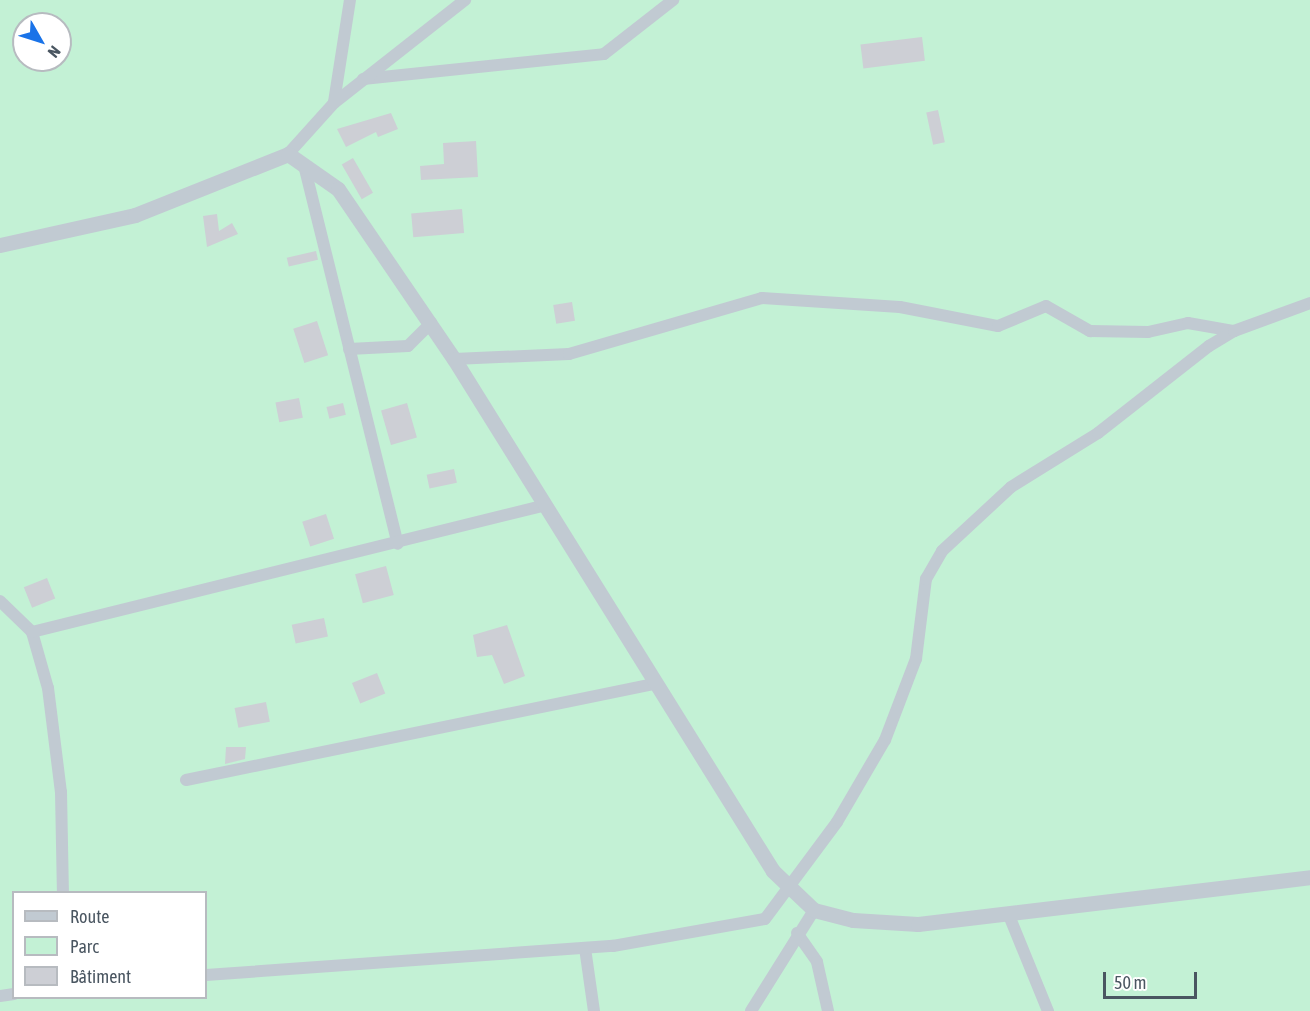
<!DOCTYPE html>
<html>
<head>
<meta charset="utf-8">
<style>
	body { margin:0 }
	#map { position:relative; width:1310px; height:1011px; overflow:hidden; background:#f5f3f3; font-family:"Asap Condensed",sans-serif }
	div>[style] { position:absolute }
	[style*='--x'] { left:calc(var(--x)*1px); top:calc(var(--y)*1px); width:calc(var(--w)*1px); rotate:calc(var(--a)*1deg) }
	.green>* { inset:0; background:#c3f1d5 }
	.building>* { inset:0; background:#cdcfd5; transform-origin:0 0 }
	.minor>* { height:12px; margin:-6px; padding:0 6px; transform-origin:6px; border-radius:6px; background:#c1cad2 }
	.tertiary>* { height:15px; margin:-7.5px; padding:0 7.5px; transform-origin:7.5px; border-radius:7.5px; background:#c1cad2 }
	span { translate:-50% -50%; white-space:nowrap; text-align:center; line-height:1.15; -webkit-text-stroke:4.5px #fff; paint-order:stroke }
	.legend { position:absolute; left:12px; top:891px; width:195px; height:108px; box-sizing:border-box; background:#fff; border:2px solid #b7bbc0; margin:0; padding:8px 10px; list-style:none; font-size:18px; color:#4a5661 }
	.legend li { display:flex; align-items:center; gap:12px; height:30px }
	.legend b { width:30px; border:2px solid #b7bbc0 }
	.north { position:absolute; left:12px; top:12px; width:60px; height:60px; box-sizing:border-box; background:#fff; border:2px solid #b7bbc0; border-radius:50%; rotate:129deg; font-size:16px; font-weight:700; line-height:24px; text-align:center; color:#4a5661 }
	.north::after { content:''; display:block; margin:auto; width:21px; height:27px; background:#1a73e8; clip-path:polygon(50% 0,100% 100%,50% 72%,0 100%) }
	.scale { position:absolute; left:1103px; top:972px; width:94px; height:27px; box-sizing:border-box; border:3px solid #4a5661; border-top:0; padding-left:8px; font-size:18px; line-height:21px; white-space:nowrap; color:#4a5661; -webkit-text-stroke:4px #fff; paint-order:stroke }
</style>
</head>
<body>
<div id="map">
	<div class="green">
		<div style="clip-path:polygon(evenodd,0 0,1310px 0,1310px 1011px,0 1011px,0 0,24px 24px,60px 24px,60px 60px,24px 60px,24px 24px,0 0,14px 892px,206px 892px,206px 998px,14px 998px,14px 892px)"></div>
	</div>
	<div class="building">
		<div style="left:922px;top:37px;width:24px;height:62px;rotate:83deg"></div>
		<div style="left:938px;top:110px;width:33px;height:12px;rotate:78deg"></div>
		<div style="clip-path:polygon(391px 113px,398px 129px,378px 137px,376px 132px,346px 147px,337px 129px)"></div>
		<div style="clip-path:polygon(476px 141px,478px 177px,421px 180px,420px 166px,444px 164px,443px 143px)"></div>
		<div style="left:353px;top:158px;width:40px;height:13px;rotate:60deg"></div>
		<div style="left:462px;top:209px;width:24px;height:51px;rotate:85deg"></div>
		<div style="clip-path:polygon(217px 214px,219px 231px,232px 223px,238px 234px,207px 247px,203px 216px)"></div>
		<div style="left:316px;top:251px;width:9px;height:30px;rotate:77deg"></div>
		<div style="left:572px;top:302px;width:19px;height:19px;rotate:81deg"></div>
		<div style="left:317px;top:321px;width:36px;height:25px;rotate:72deg"></div>
		<div style="left:299px;top:398px;width:20px;height:24px;rotate:79deg"></div>
		<div style="left:343px;top:403px;width:12px;height:17px;rotate:76deg"></div>
		<div style="left:407px;top:403px;width:36px;height:27px;rotate:74deg"></div>
		<div style="left:454px;top:469px;width:14px;height:28px;rotate:78deg"></div>
		<div style="left:326px;top:514px;width:26px;height:25px;rotate:72deg"></div>
		<div style="left:386px;top:566px;width:30px;height:32px;rotate:75deg"></div>
		<div style="left:47px;top:578px;width:22px;height:25px;rotate:68deg"></div>
		<div style="left:324px;top:618px;width:19px;height:33px;rotate:78deg"></div>
		<div style="clip-path:polygon(507px 625px,525px 676px,504px 684px,492px 655px,477px 657px,473px 635px)"></div>
		<div style="left:377px;top:673px;width:22px;height:27px;rotate:68deg"></div>
		<div style="left:266px;top:702px;width:20px;height:32px;rotate:79deg"></div>
		<div style="clip-path:polygon(226px 747px,246px 747px,245px 759px,225px 764px)"></div>
	</div>
	<div class="minor">
		<div style="--x:363;--y:79;--w:242;--a:-5.9"></div>
		<div style="--x:604;--y:54;--w:88;--a:-38"></div>
		<div style="--x:334;--y:102;--w:103;--a:-81.1"></div>
		<div style="--x:288;--y:154;--w:69;--a:-48"></div>
		<div style="--x:334;--y:103;--w:167;--a:-38.2"></div>
		<div style="--x:305;--y:169;--w:386;--a:76.1"></div>
		<div style="--x:349;--y:349;--w:59;--a:-2.9"></div>
		<div style="--x:408;--y:346;--w:33;--a:-45"></div>
		<div style="--x:454;--y:359;--w:115;--a:-2.5"></div>
		<div style="--x:569;--y:354;--w:201;--a:-16.2"></div>
		<div style="--x:762;--y:298;--w:138;--a:3.7"></div>
		<div style="--x:900;--y:307;--w:100;--a:11"></div>
		<div style="--x:998;--y:326;--w:52;--a:-22.6"></div>
		<div style="--x:1046;--y:306;--w:51;--a:29.6"></div>
		<div style="--x:1090;--y:331;--w:58;--a:1"></div>
		<div style="--x:1148;--y:332;--w:41;--a:-12.7"></div>
		<div style="--x:1188;--y:323;--w:47;--a:9.9"></div>
		<div style="--x:0;--y:601;--w:45;--a:44.1"></div>
		<div style="--x:32;--y:632;--w:58;--a:74.1"></div>
		<div style="--x:48;--y:688;--w:105;--a:82.9"></div>
		<div style="--x:61;--y:792;--w:100;--a:88.9"></div>
		<div style="--x:32;--y:632;--w:529;--a:-13.88"></div>
		<div style="--x:186;--y:780;--w:478;--a:-11.6"></div>
		<div style="--x:1008;--y:913;--w:106;--a:67.8"></div>
		<div style="--x:797;--y:933;--w:35;--a:55"></div>
		<div style="--x:817;--y:962;--w:50;--a:77.3"></div>
		<div style="--x:585;--y:948;--w:64;--a:81.9"></div>
		<div style="--x:206;--y:975;--w:408;--a:-4.1"></div>
		<div style="--x:613;--y:946;--w:154;--a:-10.1"></div>
		<div style="--x:765;--y:919;--w:121;--a:-53.4"></div>
		<div style="--x:837;--y:822;--w:95;--a:-59.7"></div>
		<div style="--x:885;--y:740;--w:87;--a:-69.1"></div>
		<div style="--x:916;--y:659;--w:81;--a:-82.9"></div>
		<div style="--x:926;--y:579;--w:32;--a:-60"></div>
		<div style="--x:942;--y:551;--w:94;--a:-42.8"></div>
		<div style="--x:1011;--y:487;--w:102;--a:-31.8"></div>
		<div style="--x:1098;--y:433;--w:141;--a:-38.1"></div>
		<div style="--x:1209;--y:346;--w:29;--a:-31"></div>
		<div style="--x:1234;--y:331;--w:81;--a:-20.2"></div>
		<div style="--x:0;--y:996;--w:14;--a:-8"></div>
		<div style="--x:751;--y:1011;--w:119;--a:-58"></div>
	</div>
	<div class="tertiary">
		<div style="--x:0;--y:245;--w:138;--a:-12.5"></div>
		<div style="--x:135;--y:215;--w:165;--a:-21.7"></div>
		<div style="--x:288;--y:154;--w:61;--a:35"></div>
		<div style="--x:338;--y:189;--w:206;--a:55.7"></div>
		<div style="--x:454;--y:359;--w:603;--a:58.08"></div>
		<div style="--x:773;--y:871;--w:57;--a:43.6"></div>
		<div style="--x:814;--y:910;--w:40;--a:14.4"></div>
		<div style="--x:853;--y:920;--w:65;--a:3.5"></div>
		<div style="--x:918;--y:924;--w:395;--a:-6.8"></div>
	</div>
	<ul class="legend">
	<li><b style="height:8px;background:#c1cad2"></b>Route</li>
	<li><b style="height:16px;background:#c3f1d5"></b>Parc</li>
	<li><b style="height:16px;background:#cdcfd5"></b>Bâtiment</li>
	</ul>
	<div class="north">N</div>
	<div class="scale">50 m</div>
</div>
</body>
</html>
